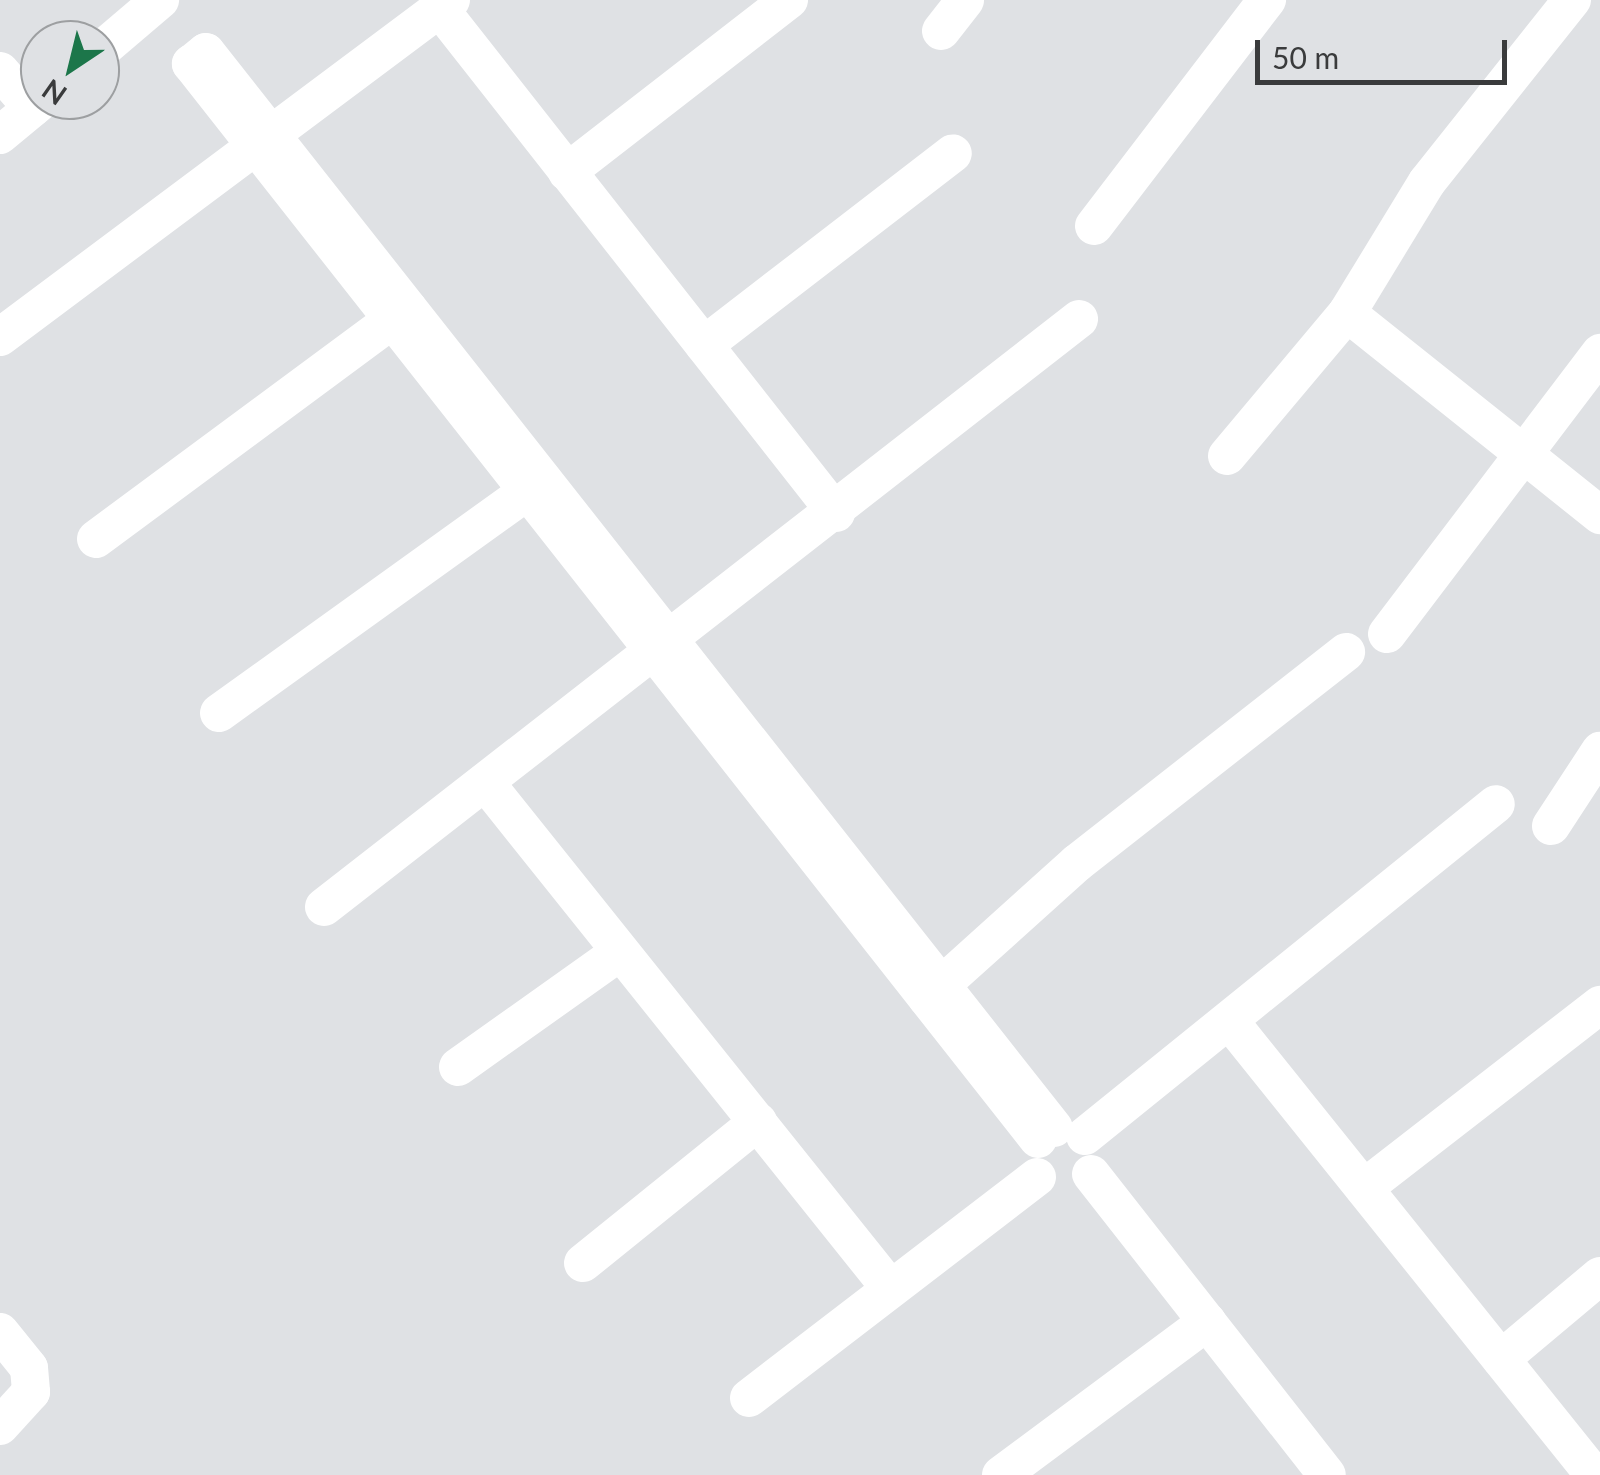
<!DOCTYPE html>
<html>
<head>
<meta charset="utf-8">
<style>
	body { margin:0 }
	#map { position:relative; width:1600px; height:1475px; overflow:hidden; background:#dfe1e4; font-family:Lato,sans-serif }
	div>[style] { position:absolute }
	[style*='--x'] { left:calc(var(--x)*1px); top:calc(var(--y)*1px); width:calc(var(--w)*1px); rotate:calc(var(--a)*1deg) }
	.minor>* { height:38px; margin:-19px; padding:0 19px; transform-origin:19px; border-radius:19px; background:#fff }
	span { translate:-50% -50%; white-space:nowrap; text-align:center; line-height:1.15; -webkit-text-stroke:8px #dfe1e4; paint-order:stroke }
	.north { position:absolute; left:20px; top:20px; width:100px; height:100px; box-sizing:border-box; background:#dfe1e4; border:2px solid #9d9fa1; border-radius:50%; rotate:215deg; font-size:28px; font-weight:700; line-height:40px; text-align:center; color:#3a3b3c }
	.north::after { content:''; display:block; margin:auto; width:35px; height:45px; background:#1c764a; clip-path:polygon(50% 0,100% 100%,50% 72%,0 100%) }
	.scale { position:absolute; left:1255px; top:40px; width:252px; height:45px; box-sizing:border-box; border:5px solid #3a3b3c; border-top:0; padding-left:12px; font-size:30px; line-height:35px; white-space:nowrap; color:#3a3b3c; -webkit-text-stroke:8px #dfe1e4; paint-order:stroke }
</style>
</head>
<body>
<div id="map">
	<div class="minor">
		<div style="--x:440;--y:9;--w:641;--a:51.84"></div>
		<div style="--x:941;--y:31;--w:39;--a:-52"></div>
		<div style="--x:100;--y:51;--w:79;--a:-40.4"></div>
		<div style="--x:0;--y:71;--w:49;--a:49.1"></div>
		<div style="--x:0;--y:135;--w:55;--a:-39.8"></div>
		<div style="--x:567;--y:172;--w:281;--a:-37.8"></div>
		<div style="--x:1094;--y:226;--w:285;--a:-52.6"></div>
		<div style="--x:1347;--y:313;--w:324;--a:38.6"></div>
		<div style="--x:0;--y:337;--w:563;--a:-36.77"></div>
		<div style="--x:704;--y:345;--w:314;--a:-37.6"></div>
		<div style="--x:1227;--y:456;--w:187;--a:-50"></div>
		<div style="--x:1347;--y:313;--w:153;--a:-58.6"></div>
		<div style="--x:1427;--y:182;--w:233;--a:-51.5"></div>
		<div style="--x:96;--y:539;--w:388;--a:-36.5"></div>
		<div style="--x:1387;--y:634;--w:353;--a:-52.8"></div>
		<div style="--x:219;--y:713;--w:399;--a:-35.7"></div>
		<div style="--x:485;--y:782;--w:648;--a:51.33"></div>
		<div style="--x:1551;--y:826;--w:90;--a:-56.8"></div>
		<div style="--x:324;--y:907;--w:957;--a:-37.91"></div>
		<div style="--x:927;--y:998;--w:202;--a:-42"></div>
		<div style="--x:1077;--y:863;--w:342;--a:-38.1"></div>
		<div style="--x:1232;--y:1024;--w:578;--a:51.25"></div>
		<div style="--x:458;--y:1067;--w:199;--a:-35.4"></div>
		<div style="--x:1085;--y:1136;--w:528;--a:-38.93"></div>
		<div style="--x:1038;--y:1139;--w:1369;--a:-128.23"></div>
		<div style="--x:191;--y:64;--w:19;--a:-39"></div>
		<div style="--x:206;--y:52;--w:1370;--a:51.76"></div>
		<div style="--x:1091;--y:1174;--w:382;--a:51.9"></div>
		<div style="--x:1364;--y:1188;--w:299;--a:-37.8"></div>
		<div style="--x:583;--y:1263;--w:225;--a:-38.9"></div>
		<div style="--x:0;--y:1332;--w:46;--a:51.1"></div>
		<div style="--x:29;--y:1368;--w:24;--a:85"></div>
		<div style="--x:31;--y:1392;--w:46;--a:132.4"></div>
		<div style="--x:1501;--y:1359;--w:129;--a:-40"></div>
		<div style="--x:749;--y:1398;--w:363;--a:-37.5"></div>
		<div style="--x:1001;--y:1475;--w:257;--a:-36.6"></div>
	</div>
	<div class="north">N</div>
	<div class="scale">50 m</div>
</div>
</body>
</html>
